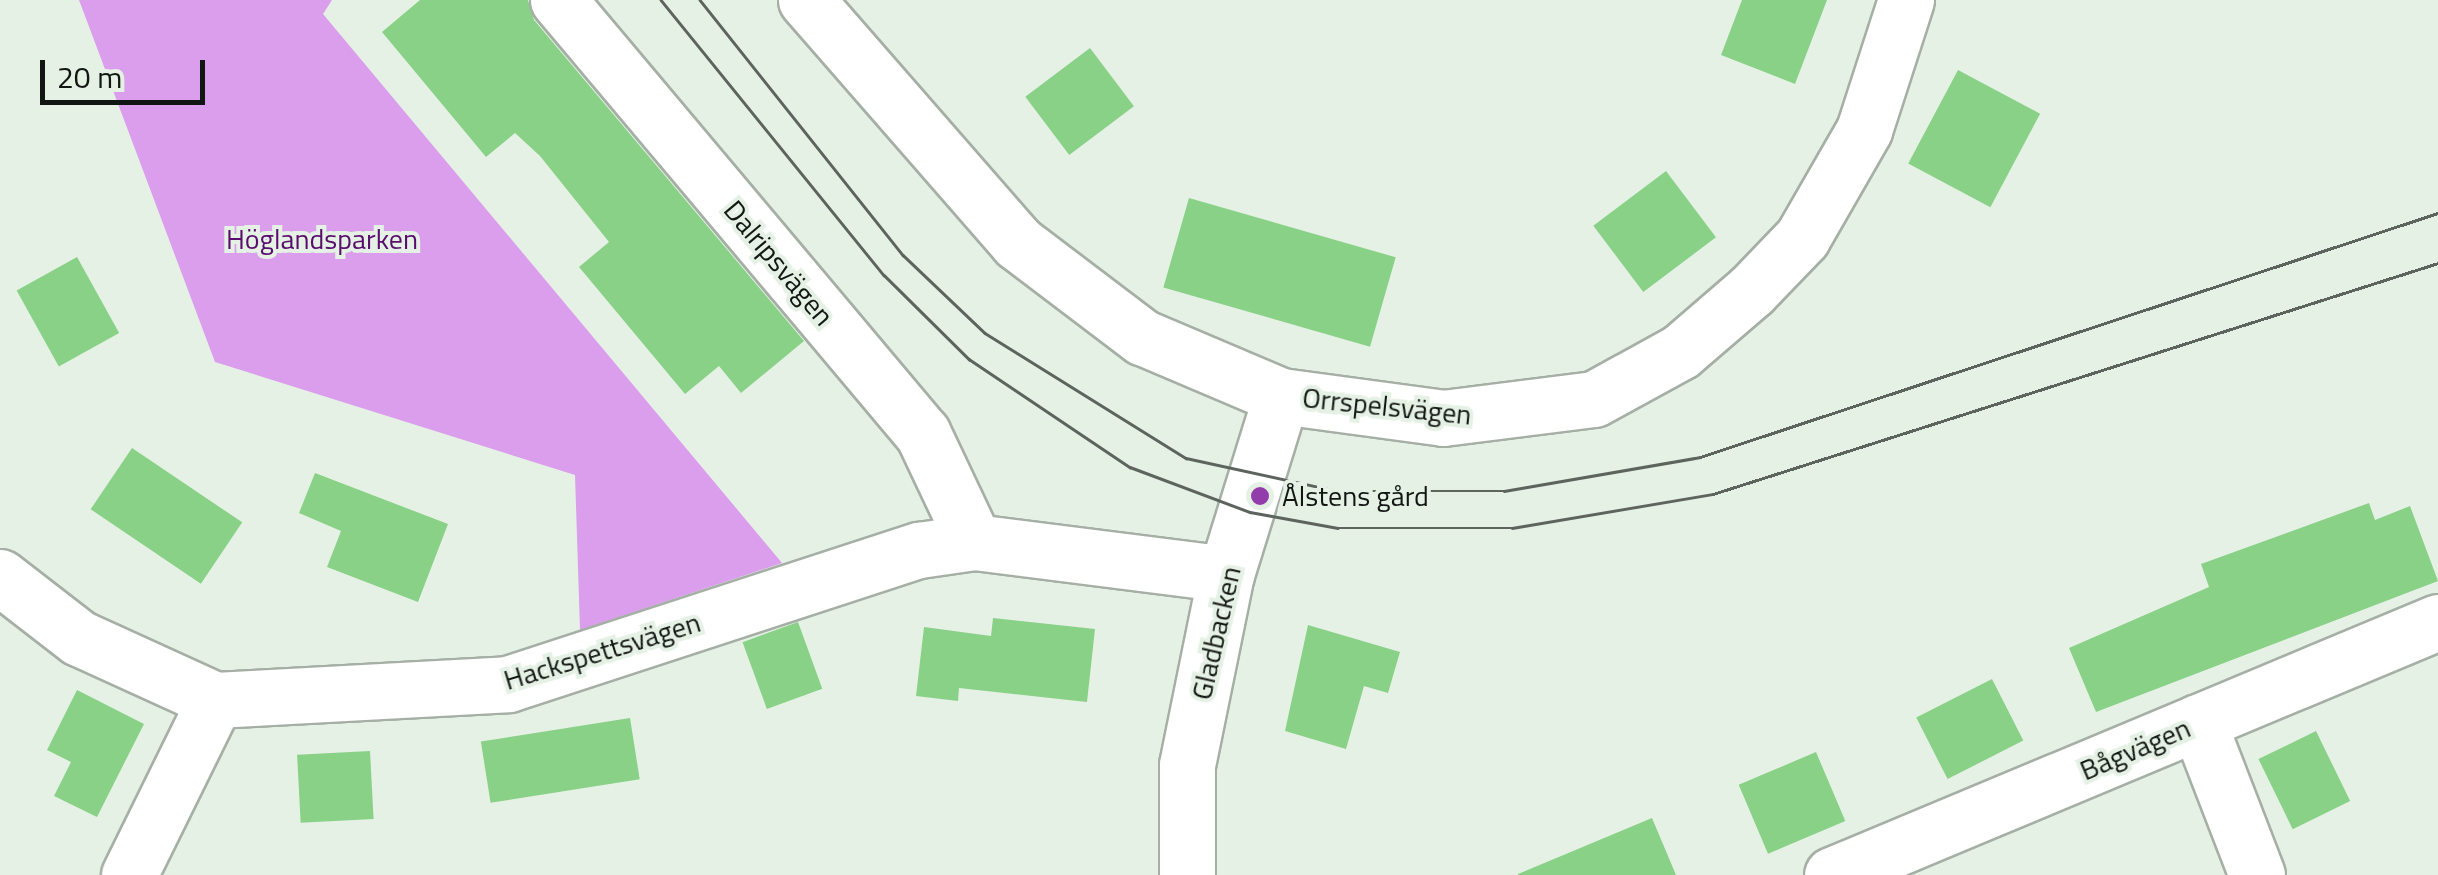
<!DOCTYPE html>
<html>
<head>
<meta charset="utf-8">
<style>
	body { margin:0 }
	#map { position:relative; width:2438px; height:875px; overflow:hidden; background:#e6f1e6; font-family:"Titillium Web",sans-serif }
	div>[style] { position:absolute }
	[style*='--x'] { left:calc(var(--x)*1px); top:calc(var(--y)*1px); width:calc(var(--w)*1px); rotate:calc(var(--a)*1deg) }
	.forest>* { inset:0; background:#da9eec }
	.building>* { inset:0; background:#89d187; transform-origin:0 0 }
	.roads { filter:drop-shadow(2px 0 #a5afa5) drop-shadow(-2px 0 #a5afa5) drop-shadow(0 2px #a5afa5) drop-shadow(0 -2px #a5afa5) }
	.minor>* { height:55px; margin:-27.5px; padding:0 27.5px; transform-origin:27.5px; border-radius:27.5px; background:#fff }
	.tram>* { height:2.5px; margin:-1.25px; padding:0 1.25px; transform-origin:1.25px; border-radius:1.25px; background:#5d645d }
	.dots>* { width:28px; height:28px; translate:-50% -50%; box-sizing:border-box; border:5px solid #e6f1e6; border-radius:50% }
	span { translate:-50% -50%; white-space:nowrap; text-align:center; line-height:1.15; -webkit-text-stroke:8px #e6f1e6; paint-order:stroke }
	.park-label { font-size:28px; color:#590d6c }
	.street-label { font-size:28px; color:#121612 }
	.poi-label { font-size:28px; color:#121612 }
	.left { translate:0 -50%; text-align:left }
	.scale { position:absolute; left:40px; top:60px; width:165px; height:45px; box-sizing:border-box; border:5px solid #121612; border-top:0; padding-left:12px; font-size:30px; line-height:35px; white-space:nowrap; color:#121612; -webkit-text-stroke:8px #e6f1e6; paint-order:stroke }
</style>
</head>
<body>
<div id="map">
	<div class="forest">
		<div style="clip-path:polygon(79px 0,332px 0,323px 14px,782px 563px,580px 630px,575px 475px,215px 362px)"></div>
	</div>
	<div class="building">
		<div style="clip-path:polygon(420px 0,528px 0,534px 20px,804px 341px,741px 393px,719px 366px,685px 394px,579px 267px,609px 242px,540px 156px,515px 133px,486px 157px,382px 32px)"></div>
		<div style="clip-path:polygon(1742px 0,1827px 0,1795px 84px,1721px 55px)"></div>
		<div style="left:1090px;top:48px;width:73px;height:81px;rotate:53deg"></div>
		<div style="left:1958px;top:70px;width:93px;height:106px;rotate:28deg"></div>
		<div style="left:1666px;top:171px;width:83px;height:91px;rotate:53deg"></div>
		<div style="left:1189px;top:198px;width:215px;height:93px;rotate:16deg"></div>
		<div style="left:77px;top:257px;width:87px;height:69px;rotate:61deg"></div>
		<div style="left:132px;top:448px;width:133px;height:74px;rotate:34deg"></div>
		<div style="clip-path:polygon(315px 473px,448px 524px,418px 602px,327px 567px,341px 531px,299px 513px)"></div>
		<div style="clip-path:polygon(2369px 503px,2375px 520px,2410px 506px,2438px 581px,2096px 712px,2069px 648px,2209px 587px,2201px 564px)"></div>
		<div style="clip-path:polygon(993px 618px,1095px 629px,1087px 702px,959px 688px,958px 701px,916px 696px,924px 627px,991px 636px)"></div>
		<div style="left:798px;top:622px;width:71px;height:59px;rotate:70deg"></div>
		<div style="clip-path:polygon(1308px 625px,1400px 652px,1388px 693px,1364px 686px,1346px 749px,1285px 731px)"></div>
		<div style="left:1992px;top:679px;width:69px;height:85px;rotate:63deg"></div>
		<div style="clip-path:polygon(77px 690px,144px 724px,97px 817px,54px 796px,71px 762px,47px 750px)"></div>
		<div style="left:630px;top:718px;width:62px;height:151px;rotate:81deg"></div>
		<div style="left:2316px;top:731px;width:78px;height:64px;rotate:64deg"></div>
		<div style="left:370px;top:751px;width:68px;height:73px;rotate:87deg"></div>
		<div style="left:1816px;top:752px;width:75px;height:84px;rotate:67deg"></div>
		<div style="clip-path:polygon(1652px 818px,1676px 875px,1518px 875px,1518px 874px)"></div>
	</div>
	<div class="roads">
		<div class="minor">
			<div style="--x:558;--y:0;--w:567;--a:49.94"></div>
			<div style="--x:923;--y:434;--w:119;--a:64.7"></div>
			<div style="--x:806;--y:0;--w:322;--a:48.9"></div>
			<div style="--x:1018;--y:243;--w:156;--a:37.2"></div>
			<div style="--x:1142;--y:337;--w:151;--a:23"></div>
			<div style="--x:1281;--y:396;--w:163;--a:7.7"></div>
			<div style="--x:1443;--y:418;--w:152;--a:-7.2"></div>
			<div style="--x:1594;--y:399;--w:98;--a:-28.7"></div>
			<div style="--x:1680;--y:352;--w:94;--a:-40.7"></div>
			<div style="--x:1751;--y:291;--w:74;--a:-46.1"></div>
			<div style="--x:1802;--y:238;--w:125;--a:-60.1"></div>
			<div style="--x:1864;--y:130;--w:137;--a:-72.1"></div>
			<div style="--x:0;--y:577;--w:100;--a:37.7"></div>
			<div style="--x:79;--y:638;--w:149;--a:24.5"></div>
			<div style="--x:215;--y:700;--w:293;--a:-3.1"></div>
			<div style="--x:508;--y:684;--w:432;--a:-18.1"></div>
			<div style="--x:919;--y:550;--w:56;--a:-8.3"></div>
			<div style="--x:974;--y:542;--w:254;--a:7.2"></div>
			<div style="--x:2198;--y:722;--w:164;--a:68.9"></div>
			<div style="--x:129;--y:875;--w:195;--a:-63.8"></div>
			<div style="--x:1187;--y:875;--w:110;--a:-90"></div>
			<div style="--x:1187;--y:765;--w:195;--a:-78.5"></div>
			<div style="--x:1226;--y:574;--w:186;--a:-72.8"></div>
			<div style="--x:1832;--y:875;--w:657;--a:-22.66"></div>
		</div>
	</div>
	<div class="tram">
		<div style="--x:661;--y:0;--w:354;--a:51"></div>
		<div style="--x:884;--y:275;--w:120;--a:44.7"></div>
		<div style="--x:969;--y:359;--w:194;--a:33.9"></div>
		<div style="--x:1130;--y:467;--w:128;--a:20.6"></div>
		<div style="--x:1250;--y:512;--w:89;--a:10.3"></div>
		<div style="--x:1338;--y:528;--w:174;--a:0"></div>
		<div style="--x:1512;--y:528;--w:204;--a:-9.6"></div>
		<div style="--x:1713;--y:494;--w:761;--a:-17.67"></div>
		<div style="--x:700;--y:0;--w:326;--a:51.5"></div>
		<div style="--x:903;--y:255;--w:113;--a:43.6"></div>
		<div style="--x:985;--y:333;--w:237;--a:31.9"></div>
		<div style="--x:1186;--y:458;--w:155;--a:12.3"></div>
		<div style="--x:1337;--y:491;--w:167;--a:0"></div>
		<div style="--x:1504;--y:491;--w:199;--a:-9.8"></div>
		<div style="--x:1700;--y:457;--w:777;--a:-18.3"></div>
	</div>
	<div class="dots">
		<div style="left:1260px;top:496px;background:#923daa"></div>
	</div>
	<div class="park-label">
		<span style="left:322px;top:239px">Höglandsparken</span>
	</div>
	<div class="street-label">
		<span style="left:779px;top:263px;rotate:50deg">Dalripsvägen</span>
		<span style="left:1387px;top:406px;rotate:6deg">Orrspelsvägen</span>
		<span style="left:1216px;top:633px;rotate:-77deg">Gladbacken</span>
		<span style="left:602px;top:651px;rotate:-17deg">Hackspettsvägen</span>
		<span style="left:2135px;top:749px;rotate:-23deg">Bågvägen</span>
	</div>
	<div class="poi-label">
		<span class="left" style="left:1282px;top:496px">Ålstens gård</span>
	</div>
	<div class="scale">20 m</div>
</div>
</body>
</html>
